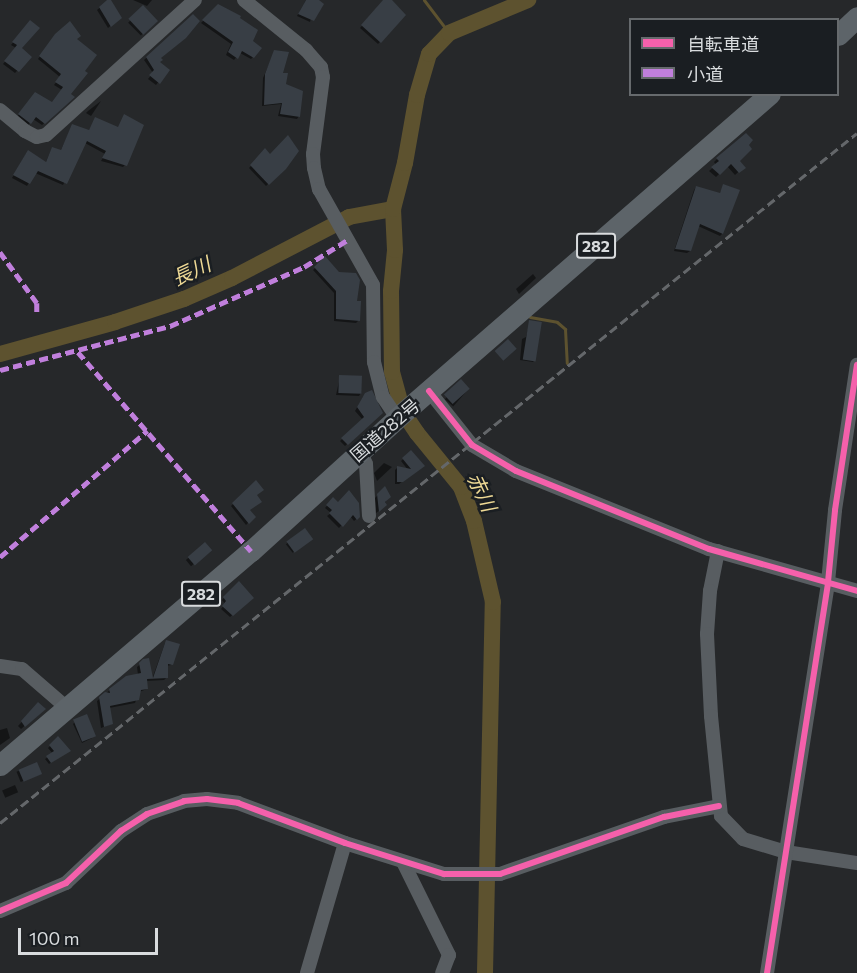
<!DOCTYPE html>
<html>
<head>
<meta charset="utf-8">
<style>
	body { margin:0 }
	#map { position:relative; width:857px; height:973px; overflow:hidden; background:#26282a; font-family:Commissioner,"Noto Sans JP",sans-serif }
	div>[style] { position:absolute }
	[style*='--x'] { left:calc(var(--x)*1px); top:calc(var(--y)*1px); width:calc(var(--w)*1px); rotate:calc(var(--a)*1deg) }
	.shadow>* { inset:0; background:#0007; transform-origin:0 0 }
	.stream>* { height:3px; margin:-1.5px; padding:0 1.5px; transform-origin:1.5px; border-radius:1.5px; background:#5d522f }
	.river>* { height:16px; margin:-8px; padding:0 8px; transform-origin:8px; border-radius:8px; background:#5d522f }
	.building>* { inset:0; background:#383e45; transform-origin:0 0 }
	.minor>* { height:14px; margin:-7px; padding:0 7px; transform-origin:7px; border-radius:7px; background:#585d61 }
	.highway>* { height:21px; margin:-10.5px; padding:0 10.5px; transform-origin:10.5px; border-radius:10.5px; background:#5d6469 }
	.rail>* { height:3px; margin-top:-1.5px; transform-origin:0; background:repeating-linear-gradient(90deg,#64676a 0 9px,transparent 0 13.5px) }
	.quiet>* { height:4.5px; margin-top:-2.25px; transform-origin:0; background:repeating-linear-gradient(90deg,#c07fdc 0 9px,transparent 0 13.5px) }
	.cycleway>* { height:6px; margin:-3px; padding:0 3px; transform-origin:3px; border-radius:3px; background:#f560ab }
	span { translate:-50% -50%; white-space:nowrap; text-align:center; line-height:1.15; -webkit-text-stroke:5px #1a1e22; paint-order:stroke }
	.shield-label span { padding:2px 4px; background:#1a1e22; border:2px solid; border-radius:4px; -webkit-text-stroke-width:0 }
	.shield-label { font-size:16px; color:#d9dcde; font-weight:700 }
	.street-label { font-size:18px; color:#d9dcde }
	.water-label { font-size:20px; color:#eed995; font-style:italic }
	.legend { position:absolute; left:629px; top:18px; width:210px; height:78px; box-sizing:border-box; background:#1a1e22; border:2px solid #666a6d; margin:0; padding:8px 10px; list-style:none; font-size:18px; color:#d9dcde }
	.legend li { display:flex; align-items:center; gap:12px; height:30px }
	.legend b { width:30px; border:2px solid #666a6d }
	.scale { position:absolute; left:18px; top:928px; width:140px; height:27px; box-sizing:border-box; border:3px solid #d9dcde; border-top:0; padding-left:8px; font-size:18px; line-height:21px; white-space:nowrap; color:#d9dcde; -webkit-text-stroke:4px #1a1e22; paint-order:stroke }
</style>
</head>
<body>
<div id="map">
	<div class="shadow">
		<div style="clip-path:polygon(109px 0,120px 18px,108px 28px,97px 10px)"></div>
		<div style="clip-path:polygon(133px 0,152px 0,147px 6px)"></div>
		<div style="clip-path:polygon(306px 0,316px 0,310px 22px,297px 16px)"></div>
		<div style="clip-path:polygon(385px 0,389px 0,404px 15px,378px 44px,360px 28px)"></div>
		<div style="clip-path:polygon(218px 6px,251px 41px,253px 57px,251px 59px,240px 53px,234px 60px,226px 55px,231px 44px,201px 23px)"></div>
		<div style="left:143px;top:8px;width:18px;height:21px;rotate:45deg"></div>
		<div style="clip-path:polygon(193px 16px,160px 58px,158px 63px,168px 71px,156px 85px,148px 79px,153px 73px,144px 60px)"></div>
		<div style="clip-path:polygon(30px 22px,19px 48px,30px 57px,15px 73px,3px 64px,16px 48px,11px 45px)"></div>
		<div style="clip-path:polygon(53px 38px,77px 38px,69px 95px,72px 97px,42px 125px,33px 119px,28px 125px,17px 117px,33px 96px,52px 104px,62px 90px,54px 85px,60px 77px,38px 59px)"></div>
		<div style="clip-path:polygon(275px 51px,284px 85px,299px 116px,297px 119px,278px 116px,281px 104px,262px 106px,263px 78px)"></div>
		<div style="clip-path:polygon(101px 101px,91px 116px,86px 113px,88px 111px)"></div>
		<div style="clip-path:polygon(95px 119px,118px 128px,125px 165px,123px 167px,101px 161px,105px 154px,85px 143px,63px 185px,35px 173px,27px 186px,12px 178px,26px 154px,45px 164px,52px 148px,60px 152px,72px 126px,88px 132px)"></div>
		<div style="clip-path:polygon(265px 151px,285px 168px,266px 186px,249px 168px)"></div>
		<div style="clip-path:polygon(717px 159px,738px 161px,744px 167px,735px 175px,727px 166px,716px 177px,709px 171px,716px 165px,714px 162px)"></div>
		<div style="clip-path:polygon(724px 185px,738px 190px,722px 234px,720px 236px,698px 226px,690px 251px,687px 253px,674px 251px,694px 190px,696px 187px,719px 195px)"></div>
		<div style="clip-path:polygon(325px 258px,355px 302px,358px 321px,356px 323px,334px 321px,334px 293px,313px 270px)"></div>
		<div style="clip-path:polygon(533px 274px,536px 278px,519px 294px,516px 289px)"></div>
		<div style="clip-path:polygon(530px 322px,535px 360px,533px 362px,520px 360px,522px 339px,526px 337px)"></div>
		<div style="clip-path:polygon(340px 377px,361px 393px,359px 396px,336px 395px)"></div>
		<div style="left:460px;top:382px;width:11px;height:23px;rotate:41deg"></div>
		<div style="clip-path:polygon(363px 397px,381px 413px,345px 446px,340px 441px,363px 420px,355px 411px)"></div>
		<div style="clip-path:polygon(411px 452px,420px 468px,399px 484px,395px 484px,395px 470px,397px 468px,408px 470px,401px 461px)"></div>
		<div style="clip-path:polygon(384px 463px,392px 467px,377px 481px,374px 473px)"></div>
		<div style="clip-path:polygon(256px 482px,255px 495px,248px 510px,254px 517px,246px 525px,231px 506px)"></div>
		<div style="clip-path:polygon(384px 489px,389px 494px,383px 508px,376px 513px,375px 498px)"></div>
		<div style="clip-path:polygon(333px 499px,359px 517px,354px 521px,350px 516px,339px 528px,327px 516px,331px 513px,325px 508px)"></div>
		<div style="left:304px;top:530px;width:11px;height:23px;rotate:52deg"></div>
		<div style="left:205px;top:544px;width:8px;height:25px;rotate:50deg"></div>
		<div style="clip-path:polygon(239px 583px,252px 598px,230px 617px,221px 609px,225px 604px,222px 600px)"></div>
		<div style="clip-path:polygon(165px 643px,171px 665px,166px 666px,167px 677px,164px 680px,146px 681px,147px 689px,139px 692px,135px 703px,109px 708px,111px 724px,101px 728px,97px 701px,110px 690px,138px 675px,137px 667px,144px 661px,148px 660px,152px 679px)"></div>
		<div style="clip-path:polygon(35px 708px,40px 713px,21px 729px,18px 726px)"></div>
		<div style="clip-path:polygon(75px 722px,92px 738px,82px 743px,73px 724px)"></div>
		<div style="clip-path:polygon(7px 728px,10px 738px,0 745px,0 730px)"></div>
		<div style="clip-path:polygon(57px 739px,67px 752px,49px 764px,45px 759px,53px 754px,48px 748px)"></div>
		<div style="left:36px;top:764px;width:11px;height:21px;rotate:68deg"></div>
		<div style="left:15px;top:785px;width:8px;height:14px;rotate:67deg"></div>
	</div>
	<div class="stream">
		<div style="--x:424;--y:0;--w:41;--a:52.9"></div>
		<div style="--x:530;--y:317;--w:27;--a:10"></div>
		<div style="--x:557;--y:322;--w:11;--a:41"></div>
		<div style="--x:565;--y:329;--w:34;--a:87"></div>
	</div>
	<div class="river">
		<div style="--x:0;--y:354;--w:119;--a:-15.5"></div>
		<div style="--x:115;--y:322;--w:73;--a:-18.4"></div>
		<div style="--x:184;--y:299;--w:52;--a:-23.6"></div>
		<div style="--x:232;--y:278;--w:132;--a:-27.5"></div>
		<div style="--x:349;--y:217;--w:45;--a:-10.3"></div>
		<div style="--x:485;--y:973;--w:371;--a:-88.8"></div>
		<div style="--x:493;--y:602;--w:83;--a:-103.2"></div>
		<div style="--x:474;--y:521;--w:36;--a:-111"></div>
		<div style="--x:461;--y:487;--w:70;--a:-129.2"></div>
		<div style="--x:417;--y:433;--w:25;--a:-124"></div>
		<div style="--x:403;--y:412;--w:41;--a:-105.4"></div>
		<div style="--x:392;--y:372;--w:81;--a:-90.7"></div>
		<div style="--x:391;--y:291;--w:41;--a:-84.4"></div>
		<div style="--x:395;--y:250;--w:41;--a:-92.8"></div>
		<div style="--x:393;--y:209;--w:48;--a:-75.4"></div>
		<div style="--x:405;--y:163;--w:69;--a:-80"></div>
		<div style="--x:417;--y:95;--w:43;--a:-73.7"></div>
		<div style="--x:429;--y:54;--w:29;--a:-46"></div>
		<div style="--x:449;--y:33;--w:86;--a:-22.7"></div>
	</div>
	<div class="building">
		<div style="clip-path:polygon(107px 0,111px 0,122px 18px,111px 27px,99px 7px)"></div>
		<div style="clip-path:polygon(306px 0,319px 0,324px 4px,314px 21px,298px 14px)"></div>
		<div style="clip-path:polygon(383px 0,392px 0,406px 15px,381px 43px,361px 25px)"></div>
		<div style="clip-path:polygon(218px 4px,241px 16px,240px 18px,258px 30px,253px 41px,262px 48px,254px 58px,242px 51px,238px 59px,228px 52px,233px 42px,202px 20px)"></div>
		<div style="left:143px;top:5px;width:22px;height:20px;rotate:47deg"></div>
		<div style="clip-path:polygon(193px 14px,200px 21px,186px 38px,161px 58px,163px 60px,160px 62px,170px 70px,160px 84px,149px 75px,154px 70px,146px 57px)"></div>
		<div style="clip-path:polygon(30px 20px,40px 28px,22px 48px,32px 57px,19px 72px,4px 61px,17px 45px,12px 42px)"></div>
		<div style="clip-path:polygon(70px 21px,81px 36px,77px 39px,97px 55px,85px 71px,88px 73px,71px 94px,75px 97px,45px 124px,36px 117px,31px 124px,18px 114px,35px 92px,52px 102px,63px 87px,55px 82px,61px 74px,39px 56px,55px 34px)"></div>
		<div style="clip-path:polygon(274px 50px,289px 52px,283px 73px,288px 73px,286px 84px,303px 91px,300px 117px,280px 114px,282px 103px,264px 105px,265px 74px)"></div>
		<div style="clip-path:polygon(124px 114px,144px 125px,127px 166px,102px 158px,106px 151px,87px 141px,67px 184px,38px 171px,30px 184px,13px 175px,28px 150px,46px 162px,52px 147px,61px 150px,72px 124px,89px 130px,95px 117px,118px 127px)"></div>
		<div style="clip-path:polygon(746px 133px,753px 140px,749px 145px,752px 149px,740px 161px,746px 168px,739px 173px,731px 164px,720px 175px,711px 167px,719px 161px,716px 158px)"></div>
		<div style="clip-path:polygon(288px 135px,299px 151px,286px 169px,269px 185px,250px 165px,265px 148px,270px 154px)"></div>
		<div style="clip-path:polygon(723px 184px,740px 190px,723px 234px,700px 224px,691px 251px,675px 249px,696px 186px,720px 193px)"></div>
		<div style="clip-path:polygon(325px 256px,339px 272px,356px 273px,360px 280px,357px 301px,361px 301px,360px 321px,336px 319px,336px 291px,314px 267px)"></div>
		<div style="left:529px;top:320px;width:13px;height:40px;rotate:9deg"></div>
		<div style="left:508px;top:339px;width:13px;height:18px;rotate:48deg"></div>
		<div style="left:339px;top:375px;width:23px;height:18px;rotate:2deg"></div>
		<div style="left:461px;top:379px;width:13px;height:23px;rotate:48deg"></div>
		<div style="clip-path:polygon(372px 390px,383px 413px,348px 445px,341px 438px,364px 417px,357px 407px,365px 393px)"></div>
		<div style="clip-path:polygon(411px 450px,425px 466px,403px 482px,397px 482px,397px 466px,411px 469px,402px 458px)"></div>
		<div style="clip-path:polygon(256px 480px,264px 490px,257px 495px,262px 502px,250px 510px,256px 517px,249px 524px,232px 503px)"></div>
		<div style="clip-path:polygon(385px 486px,391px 497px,385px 502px,387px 505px,379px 512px,377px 494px)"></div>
		<div style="clip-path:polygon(349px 490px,359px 503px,360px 517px,357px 520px,353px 515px,343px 527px,329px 513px,332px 510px,326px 505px,333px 497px,338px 502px)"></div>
		<div style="left:305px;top:528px;width:14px;height:23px;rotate:54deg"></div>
		<div style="left:205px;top:542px;width:11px;height:23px;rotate:49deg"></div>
		<div style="clip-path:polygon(239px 581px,254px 598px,233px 616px,222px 606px,226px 601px,223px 597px)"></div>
		<div style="clip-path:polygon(166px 640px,180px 644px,173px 665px,168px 664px,168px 678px,147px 679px,148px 689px,141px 690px,139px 700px,110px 706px,113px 724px,104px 727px,99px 697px,105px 692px,110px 693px,109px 689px,126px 676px,141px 673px,139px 663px,143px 659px,149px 658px,153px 678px)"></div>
		<div style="clip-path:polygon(38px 702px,46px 709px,25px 727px,21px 721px)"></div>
		<div style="left:87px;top:714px;width:24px;height:15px;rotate:68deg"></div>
		<div style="clip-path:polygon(58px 736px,71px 751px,51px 763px,46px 756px,54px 751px,49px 745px)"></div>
		<div style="left:37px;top:762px;width:13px;height:20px;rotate:67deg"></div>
	</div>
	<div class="minor">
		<div style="--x:244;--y:0;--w:80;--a:38.9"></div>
		<div style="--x:306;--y:50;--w:23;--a:49"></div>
		<div style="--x:321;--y:67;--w:10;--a:79"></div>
		<div style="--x:323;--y:77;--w:78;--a:97.4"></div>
		<div style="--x:313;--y:154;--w:14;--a:86"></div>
		<div style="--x:314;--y:168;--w:22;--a:77"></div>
		<div style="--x:319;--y:189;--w:110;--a:60.6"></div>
		<div style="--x:373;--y:285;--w:77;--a:89.3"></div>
		<div style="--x:374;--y:362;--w:36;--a:76"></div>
		<div style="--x:383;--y:397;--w:25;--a:56"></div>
		<div style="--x:0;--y:110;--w:33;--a:40"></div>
		<div style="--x:25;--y:131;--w:13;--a:27"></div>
		<div style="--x:37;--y:137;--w:9;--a:-13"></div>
		<div style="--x:46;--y:135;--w:201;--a:-42.2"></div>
		<div style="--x:429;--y:391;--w:69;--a:51.5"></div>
		<div style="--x:472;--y:445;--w:51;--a:30.6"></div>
		<div style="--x:516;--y:471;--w:208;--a:22"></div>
		<div style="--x:709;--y:549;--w:154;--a:15.8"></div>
		<div style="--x:360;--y:451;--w:14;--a:65"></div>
		<div style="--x:366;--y:464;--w:52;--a:86.7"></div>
		<div style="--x:718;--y:551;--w:41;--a:101.3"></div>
		<div style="--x:710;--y:591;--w:43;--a:94"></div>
		<div style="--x:707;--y:634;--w:82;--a:87.2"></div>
		<div style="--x:711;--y:716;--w:100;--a:84.3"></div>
		<div style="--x:721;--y:816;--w:32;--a:46"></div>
		<div style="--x:743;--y:839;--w:45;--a:16.8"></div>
		<div style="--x:786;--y:852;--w:72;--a:8.8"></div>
		<div style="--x:0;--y:666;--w:22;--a:8"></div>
		<div style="--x:22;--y:669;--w:60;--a:40.9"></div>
		<div style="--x:403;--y:862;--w:104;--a:63.7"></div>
		<div style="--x:449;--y:955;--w:19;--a:111"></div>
		<div style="--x:0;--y:911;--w:72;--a:-23"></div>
		<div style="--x:66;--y:883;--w:76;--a:-43.4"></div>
		<div style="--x:121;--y:831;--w:31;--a:-33"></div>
		<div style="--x:147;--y:814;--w:39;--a:-19"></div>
		<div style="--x:184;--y:801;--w:23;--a:-5"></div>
		<div style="--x:207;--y:799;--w:31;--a:7"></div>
		<div style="--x:238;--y:803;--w:114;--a:20.5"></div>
		<div style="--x:345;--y:843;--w:104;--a:17.4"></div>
		<div style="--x:444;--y:874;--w:56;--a:0"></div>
		<div style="--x:500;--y:874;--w:174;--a:-19.2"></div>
		<div style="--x:664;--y:817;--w:56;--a:-11.3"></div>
		<div style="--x:307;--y:973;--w:135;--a:-73.7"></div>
		<div style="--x:767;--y:973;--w:396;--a:-81.1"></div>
		<div style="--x:828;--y:582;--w:72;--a:-84.4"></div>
		<div style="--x:835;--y:510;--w:147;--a:-81.4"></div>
	</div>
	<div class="highway">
		<div style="--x:838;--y:35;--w:26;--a:-43"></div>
		<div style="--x:0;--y:765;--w:330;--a:-40.5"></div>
		<div style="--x:251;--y:551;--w:197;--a:-42.3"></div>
		<div style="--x:397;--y:418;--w:494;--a:-41"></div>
	</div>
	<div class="rail">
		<div style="--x:0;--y:823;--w:1100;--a:-38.84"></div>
	</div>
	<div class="quiet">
		<div style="--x:0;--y:252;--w:63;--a:54"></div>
		<div style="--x:37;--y:303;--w:10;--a:90"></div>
		<div style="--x:78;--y:352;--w:264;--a:49"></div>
		<div style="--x:0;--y:370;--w:176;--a:-14.5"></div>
		<div style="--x:170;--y:326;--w:146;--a:-23.8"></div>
		<div style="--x:304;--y:267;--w:53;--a:-31.9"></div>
		<div style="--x:0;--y:557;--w:194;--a:-40.6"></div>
	</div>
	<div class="cycleway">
		<div style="--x:429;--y:391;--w:69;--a:51.5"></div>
		<div style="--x:472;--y:445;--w:51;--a:30.6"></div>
		<div style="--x:516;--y:471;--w:208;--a:22"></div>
		<div style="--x:709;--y:549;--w:154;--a:15.8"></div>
		<div style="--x:0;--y:911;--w:72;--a:-23"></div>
		<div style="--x:66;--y:883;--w:76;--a:-43.4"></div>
		<div style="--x:121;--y:831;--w:31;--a:-33"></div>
		<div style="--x:147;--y:814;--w:39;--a:-19"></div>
		<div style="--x:184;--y:801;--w:23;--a:-5"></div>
		<div style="--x:207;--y:799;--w:31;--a:7"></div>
		<div style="--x:238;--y:803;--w:114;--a:20.5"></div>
		<div style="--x:345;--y:843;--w:104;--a:17.4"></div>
		<div style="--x:444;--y:874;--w:56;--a:0"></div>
		<div style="--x:500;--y:874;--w:174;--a:-19.2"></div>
		<div style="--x:664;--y:817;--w:56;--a:-11.3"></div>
		<div style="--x:767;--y:973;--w:396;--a:-81.1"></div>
		<div style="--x:828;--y:582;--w:72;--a:-84.4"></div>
		<div style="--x:835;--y:510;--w:147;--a:-81.4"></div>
	</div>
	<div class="shield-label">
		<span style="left:596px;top:246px">282</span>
		<span style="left:201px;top:594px">282</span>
	</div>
	<div class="street-label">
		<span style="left:385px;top:430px;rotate:-41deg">国道282号</span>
	</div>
	<div class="water-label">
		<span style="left:191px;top:271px;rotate:-25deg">長川</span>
		<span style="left:482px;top:492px;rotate:65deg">赤川</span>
	</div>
	<ul class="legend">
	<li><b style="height:8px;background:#f560ab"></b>自転車道</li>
	<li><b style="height:8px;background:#c07fdc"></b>小道</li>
	</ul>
	<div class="scale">100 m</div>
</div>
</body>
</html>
